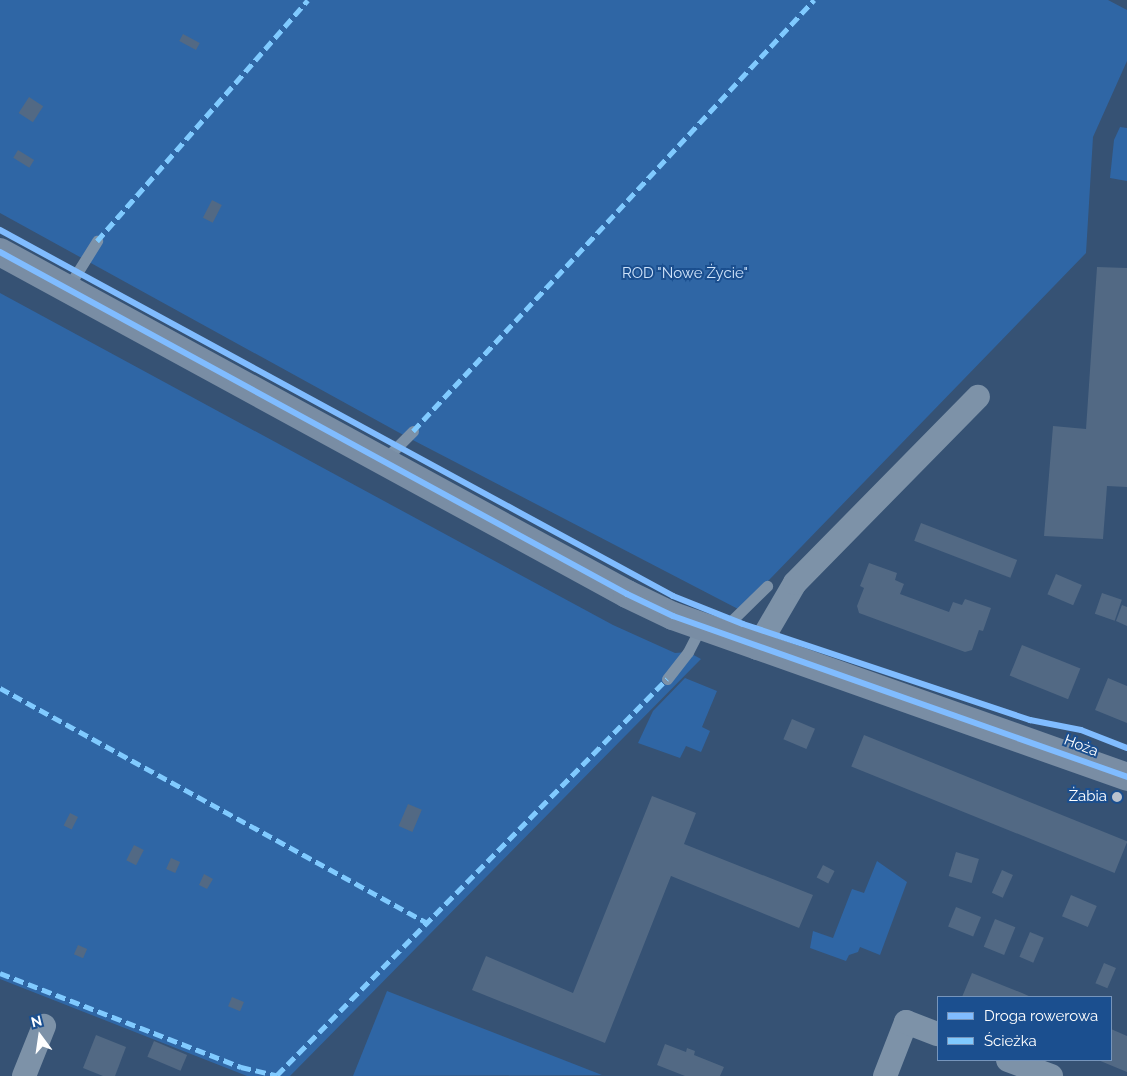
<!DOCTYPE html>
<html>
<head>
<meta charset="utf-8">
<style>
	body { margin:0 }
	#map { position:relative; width:1127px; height:1076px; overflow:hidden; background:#365274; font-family:Raleway,sans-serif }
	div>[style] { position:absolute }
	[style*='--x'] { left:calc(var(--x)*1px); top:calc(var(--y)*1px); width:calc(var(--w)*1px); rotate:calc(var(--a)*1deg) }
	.green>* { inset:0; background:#2f66a5 }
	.building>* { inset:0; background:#526984; transform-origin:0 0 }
	.lane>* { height:11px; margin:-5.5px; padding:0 5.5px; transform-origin:5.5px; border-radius:5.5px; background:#7d92a8 }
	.street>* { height:24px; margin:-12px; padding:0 12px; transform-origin:12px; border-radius:12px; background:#7d92a8 }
	.secondary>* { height:28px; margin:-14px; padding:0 14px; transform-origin:14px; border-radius:14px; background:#798da4 }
	.quiet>* { height:5px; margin-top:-2.5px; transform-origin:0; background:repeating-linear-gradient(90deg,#80caff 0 10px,transparent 0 15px) }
	.cycleway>* { height:6px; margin:-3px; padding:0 3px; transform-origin:3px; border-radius:3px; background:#80bcff }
	.dots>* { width:14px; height:14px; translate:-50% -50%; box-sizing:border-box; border:2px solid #1b4f8f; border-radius:50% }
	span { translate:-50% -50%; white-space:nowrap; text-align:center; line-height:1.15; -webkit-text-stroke:4px #1b4f8f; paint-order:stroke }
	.park-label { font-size:15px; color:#cfe3fa }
	.street-label { font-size:15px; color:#fff }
	.poi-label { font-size:15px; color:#fff }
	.right { translate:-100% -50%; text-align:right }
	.legend { position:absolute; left:937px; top:996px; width:175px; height:65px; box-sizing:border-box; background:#1b4f8f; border:1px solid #7695bc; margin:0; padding:6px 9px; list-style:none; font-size:15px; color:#fff }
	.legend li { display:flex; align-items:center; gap:10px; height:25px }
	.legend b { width:25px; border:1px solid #7695bc }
	.north { position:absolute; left:15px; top:1011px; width:50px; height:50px; -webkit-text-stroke:4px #1b4f8f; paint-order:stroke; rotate:346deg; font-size:14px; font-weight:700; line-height:20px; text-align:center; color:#fff }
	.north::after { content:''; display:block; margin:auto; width:18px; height:22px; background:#fff; clip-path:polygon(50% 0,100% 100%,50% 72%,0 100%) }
</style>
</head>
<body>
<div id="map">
	<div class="green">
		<div style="clip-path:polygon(0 0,1108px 0,1127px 10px,1127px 61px,1093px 137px,1086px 253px,740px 610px,407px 437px,0 213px)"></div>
		<div style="clip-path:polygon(1120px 127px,1127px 128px,1127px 181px,1110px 178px,1114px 140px)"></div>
		<div style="clip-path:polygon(0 293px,613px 625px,675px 653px,688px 652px,701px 659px,290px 1076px,247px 1076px,0 979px)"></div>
		<div style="clip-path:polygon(685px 678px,717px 691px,702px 727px,710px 731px,701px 752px,686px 746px,680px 758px,638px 743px,653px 711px)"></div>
		<div style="clip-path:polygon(877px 861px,907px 882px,880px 955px,860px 947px,858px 952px,849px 955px,846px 961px,810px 948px,813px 931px,833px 938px,852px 889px,864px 893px)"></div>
		<div style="clip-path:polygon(387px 991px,602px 1075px,353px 1076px)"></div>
	</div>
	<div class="building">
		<div style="left:183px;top:34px;width:19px;height:8px;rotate:28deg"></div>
		<div style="left:29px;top:97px;width:17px;height:19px;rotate:33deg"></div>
		<div style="left:18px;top:150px;width:19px;height:9px;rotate:32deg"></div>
		<div style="left:212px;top:200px;width:11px;height:20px;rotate:27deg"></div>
		<div style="clip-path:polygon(1097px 267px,1127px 268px,1127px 487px,1107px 486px,1103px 539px,1044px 536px,1053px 426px,1086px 429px)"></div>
		<div style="left:921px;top:523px;width:103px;height:19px;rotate:21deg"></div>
		<div style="clip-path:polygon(869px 563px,897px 573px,895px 580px,904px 584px,900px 594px,949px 612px,953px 602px,962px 605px,965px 599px,991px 608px,983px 631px,979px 630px,972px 650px,965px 652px,859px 613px,857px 606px,864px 588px,860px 586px)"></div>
		<div style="left:1056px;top:574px;width:28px;height:22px;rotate:23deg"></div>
		<div style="left:1102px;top:593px;width:21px;height:22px;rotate:19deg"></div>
		<div style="clip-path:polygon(1122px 605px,1127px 607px,1127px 626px,1116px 621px)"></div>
		<div style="left:1022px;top:645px;width:63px;height:33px;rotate:22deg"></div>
		<div style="clip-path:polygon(1108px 678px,1127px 686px,1127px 723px,1095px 710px)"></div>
		<div style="left:792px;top:719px;width:25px;height:22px;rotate:23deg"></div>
		<div style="left:864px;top:735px;width:284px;height:34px;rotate:22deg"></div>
		<div style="clip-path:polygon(652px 796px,696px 813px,684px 844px,813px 895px,799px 928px,671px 876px,605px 1043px,472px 990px,486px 956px,573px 993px)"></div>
		<div style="left:408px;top:804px;width:15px;height:24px;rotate:23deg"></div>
		<div style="left:70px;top:813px;width:9px;height:14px;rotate:27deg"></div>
		<div style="left:134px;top:845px;width:11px;height:17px;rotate:27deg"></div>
		<div style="left:956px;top:852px;width:24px;height:25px;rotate:17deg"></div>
		<div style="left:171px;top:858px;width:10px;height:12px;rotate:24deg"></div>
		<div style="left:823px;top:865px;width:13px;height:14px;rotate:27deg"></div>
		<div style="left:1002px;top:870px;width:12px;height:25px;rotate:24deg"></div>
		<div style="clip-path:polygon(204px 874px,213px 879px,207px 889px,199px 885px)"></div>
		<div style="left:1071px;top:895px;width:28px;height:23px;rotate:23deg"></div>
		<div style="left:956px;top:907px;width:27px;height:21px;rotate:22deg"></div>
		<div style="left:995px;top:919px;width:22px;height:30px;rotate:22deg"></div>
		<div style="left:1030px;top:932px;width:15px;height:27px;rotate:23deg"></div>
		<div style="left:78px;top:945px;width:10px;height:10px;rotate:24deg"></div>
		<div style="left:1104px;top:963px;width:13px;height:22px;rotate:23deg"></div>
		<div style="clip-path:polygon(972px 973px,1022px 993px,1031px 997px,962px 997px)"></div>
		<div style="left:232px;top:997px;width:13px;height:10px;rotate:23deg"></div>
		<div style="clip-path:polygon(1111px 1029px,1127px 1036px,1127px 1072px,1098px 1060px,1111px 1060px)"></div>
		<div style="clip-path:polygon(96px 1035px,126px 1047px,115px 1076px,103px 1076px,83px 1068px)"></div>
		<div style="left:154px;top:1041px;width:36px;height:17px;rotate:23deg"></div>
		<div style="clip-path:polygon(665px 1044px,686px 1052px,687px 1048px,695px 1051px,694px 1055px,724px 1067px,720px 1076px,685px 1076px,657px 1065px)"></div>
	</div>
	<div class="lane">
		<div style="--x:67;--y:289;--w:57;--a:-58"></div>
		<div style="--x:384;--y:460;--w:41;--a:-45"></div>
		<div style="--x:720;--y:632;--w:66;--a:-44.4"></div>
		<div style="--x:667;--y:679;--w:34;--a:-52"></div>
		<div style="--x:688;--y:652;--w:27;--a:-63"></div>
	</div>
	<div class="street">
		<div style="--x:757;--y:648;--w:75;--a:-59.7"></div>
		<div style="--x:795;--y:583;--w:261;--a:-45.5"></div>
		<div style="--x:1008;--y:1060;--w:46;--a:20.4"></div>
		<div style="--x:24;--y:1076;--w:54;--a:-68.2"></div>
		<div style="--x:885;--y:1076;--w:58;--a:-68.7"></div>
		<div style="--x:906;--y:1022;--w:34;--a:21"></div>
	</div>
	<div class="secondary">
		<div style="--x:0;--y:252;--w:714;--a:28.61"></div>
		<div style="--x:627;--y:594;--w:51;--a:25.6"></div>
		<div style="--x:673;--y:616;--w:482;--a:19.5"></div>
	</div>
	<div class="quiet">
		<div style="--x:97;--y:241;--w:320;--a:-48.8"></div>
		<div style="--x:413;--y:431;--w:589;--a:-47.07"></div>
		<div style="--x:0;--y:688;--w:486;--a:28.8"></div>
		<div style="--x:0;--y:973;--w:259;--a:21.3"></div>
		<div style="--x:241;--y:1067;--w:37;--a:13"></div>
		<div style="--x:277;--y:1075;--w:556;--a:-45.44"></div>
	</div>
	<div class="cycleway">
		<div style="--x:0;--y:230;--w:766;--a:28.54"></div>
		<div style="--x:673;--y:596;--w:75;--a:21.8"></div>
		<div style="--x:743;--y:624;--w:303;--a:18.5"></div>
		<div style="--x:1030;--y:720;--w:52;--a:11.1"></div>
		<div style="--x:1081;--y:730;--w:49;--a:21.4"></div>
		<div style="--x:0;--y:252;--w:714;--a:28.61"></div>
		<div style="--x:627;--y:594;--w:51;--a:25.6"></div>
		<div style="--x:673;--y:616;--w:482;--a:19.5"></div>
	</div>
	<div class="dots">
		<div style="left:1117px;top:797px;background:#b9c2ce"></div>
	</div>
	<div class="park-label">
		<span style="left:685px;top:274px">ROD "Nowe Życie"</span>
	</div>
	<div class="street-label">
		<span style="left:1081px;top:746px;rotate:21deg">Hoża</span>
	</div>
	<div class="poi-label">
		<span class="right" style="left:1107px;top:797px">Żabia</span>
	</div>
	<ul class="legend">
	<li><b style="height:6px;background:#80bcff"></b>Droga rowerowa</li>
	<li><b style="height:6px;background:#80caff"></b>Ścieżka</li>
	</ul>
	<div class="north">N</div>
</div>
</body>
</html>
